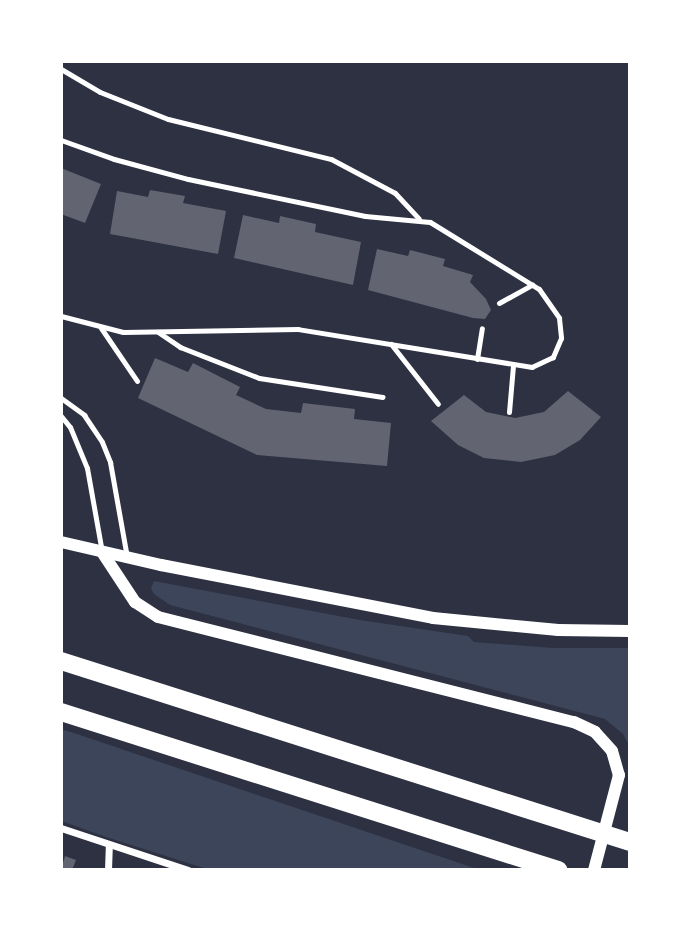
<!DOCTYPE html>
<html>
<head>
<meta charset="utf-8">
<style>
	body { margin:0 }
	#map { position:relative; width:691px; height:931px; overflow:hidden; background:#2d3142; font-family:"Golos Text",sans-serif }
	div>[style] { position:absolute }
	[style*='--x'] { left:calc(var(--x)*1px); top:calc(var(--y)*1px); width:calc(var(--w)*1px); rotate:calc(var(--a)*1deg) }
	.green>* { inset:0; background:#3c4559 }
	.building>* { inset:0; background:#626471 }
	.service>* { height:5px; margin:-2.5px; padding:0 2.5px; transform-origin:2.5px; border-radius:2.5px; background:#fff }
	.minor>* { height:7px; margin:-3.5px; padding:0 3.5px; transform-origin:3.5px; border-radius:3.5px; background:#fff }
	.tertiary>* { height:12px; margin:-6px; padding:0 6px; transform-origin:6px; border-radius:6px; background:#fff }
	.motorway>* { height:18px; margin:-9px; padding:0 9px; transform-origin:9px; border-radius:9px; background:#fff }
	span { translate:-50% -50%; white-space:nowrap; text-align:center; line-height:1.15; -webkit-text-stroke:7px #fff; paint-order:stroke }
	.frame { position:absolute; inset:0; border:63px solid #fff; pointer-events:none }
</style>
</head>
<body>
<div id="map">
	<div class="green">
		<div style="clip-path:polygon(154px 581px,360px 620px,468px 636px,474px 642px,553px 648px,630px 648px,630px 747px,623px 734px,605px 719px,170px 605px,154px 594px,151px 588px)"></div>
		<div style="clip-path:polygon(61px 729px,77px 734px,480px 870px,210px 870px,106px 837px,61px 821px)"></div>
	</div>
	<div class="building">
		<div style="clip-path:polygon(61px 168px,101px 184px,85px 223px,61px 214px)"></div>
		<div style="clip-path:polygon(150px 190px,185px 196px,183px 203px,226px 211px,218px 254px,110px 234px,117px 191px,148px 197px)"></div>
		<div style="clip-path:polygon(243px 215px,279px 223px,280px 216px,316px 224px,315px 232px,361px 242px,353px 285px,234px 258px)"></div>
		<div style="clip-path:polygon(377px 249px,408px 256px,410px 250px,445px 259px,443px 266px,473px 275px,470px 282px,486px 299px,491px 310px,485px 319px,473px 318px,368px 290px)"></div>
		<div style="clip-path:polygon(155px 358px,188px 372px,193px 363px,240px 387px,236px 395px,266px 409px,301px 413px,303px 403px,355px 409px,354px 419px,391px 423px,387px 466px,257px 455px,138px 398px)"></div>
		<div style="clip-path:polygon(568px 391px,601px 417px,580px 440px,555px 455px,521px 462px,484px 458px,458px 445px,431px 421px,464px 395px,486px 412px,515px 418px,544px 412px)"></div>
		<div style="clip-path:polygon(65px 856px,76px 860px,72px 870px,61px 870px)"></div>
	</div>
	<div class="service">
		<div style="--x:61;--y:69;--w:45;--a:30.5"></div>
		<div style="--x:100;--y:92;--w:73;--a:21.7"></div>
		<div style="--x:168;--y:119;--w:168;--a:13.8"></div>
		<div style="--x:331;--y:159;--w:72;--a:28"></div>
		<div style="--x:395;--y:193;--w:35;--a:47"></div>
		<div style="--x:61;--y:140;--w:56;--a:19.7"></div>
		<div style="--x:114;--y:159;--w:77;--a:15.1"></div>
		<div style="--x:188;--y:179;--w:181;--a:11.8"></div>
		<div style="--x:365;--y:216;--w:65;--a:5.3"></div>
		<div style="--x:430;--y:222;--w:128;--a:31.6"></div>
		<div style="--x:539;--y:289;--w:35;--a:55"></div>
		<div style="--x:559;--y:318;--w:20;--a:84"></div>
		<div style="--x:561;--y:338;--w:21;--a:113"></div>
		<div style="--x:553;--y:357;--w:23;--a:155"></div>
		<div style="--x:532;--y:367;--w:237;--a:-170.8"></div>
		<div style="--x:298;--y:329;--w:175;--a:179"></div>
		<div style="--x:123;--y:332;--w:64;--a:-165.5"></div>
		<div style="--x:499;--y:303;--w:38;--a:-29"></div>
		<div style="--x:101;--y:328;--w:64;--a:55.8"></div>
		<div style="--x:158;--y:332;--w:27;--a:34"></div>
		<div style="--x:180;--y:347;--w:85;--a:21.4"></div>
		<div style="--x:259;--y:378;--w:125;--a:8.7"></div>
		<div style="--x:391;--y:344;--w:76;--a:51.9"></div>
		<div style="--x:477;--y:359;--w:31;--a:-81"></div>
		<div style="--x:61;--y:398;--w:29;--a:36"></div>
		<div style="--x:84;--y:415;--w:32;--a:56"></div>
		<div style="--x:102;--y:442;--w:22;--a:68"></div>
		<div style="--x:110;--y:462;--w:97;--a:79.9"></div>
		<div style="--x:509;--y:412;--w:47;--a:-85.1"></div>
		<div style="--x:61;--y:416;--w:14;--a:51"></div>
		<div style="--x:70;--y:427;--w:44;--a:67.5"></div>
		<div style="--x:87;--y:468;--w:85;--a:79.9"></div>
	</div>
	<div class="minor">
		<div style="--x:61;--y:828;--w:134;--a:18.3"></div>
		<div style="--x:108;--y:870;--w:25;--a:-88"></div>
	</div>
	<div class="tertiary">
		<div style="--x:61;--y:542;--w:103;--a:13"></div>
		<div style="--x:161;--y:565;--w:277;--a:11"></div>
		<div style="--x:433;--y:618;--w:126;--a:5.5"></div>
		<div style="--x:558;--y:630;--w:72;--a:0.8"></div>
		<div style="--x:102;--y:552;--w:60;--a:56.6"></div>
		<div style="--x:135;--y:602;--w:27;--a:33"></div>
		<div style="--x:158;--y:617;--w:429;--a:14.2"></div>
		<div style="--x:574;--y:722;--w:23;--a:25"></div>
		<div style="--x:595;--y:732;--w:25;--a:48"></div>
		<div style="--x:612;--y:751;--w:25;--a:74"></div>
		<div style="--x:619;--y:775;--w:98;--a:104.7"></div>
	</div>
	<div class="motorway">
		<div style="--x:61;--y:661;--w:597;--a:17.65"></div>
		<div style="--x:61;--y:712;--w:522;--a:17.64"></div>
	</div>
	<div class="frame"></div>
</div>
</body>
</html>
